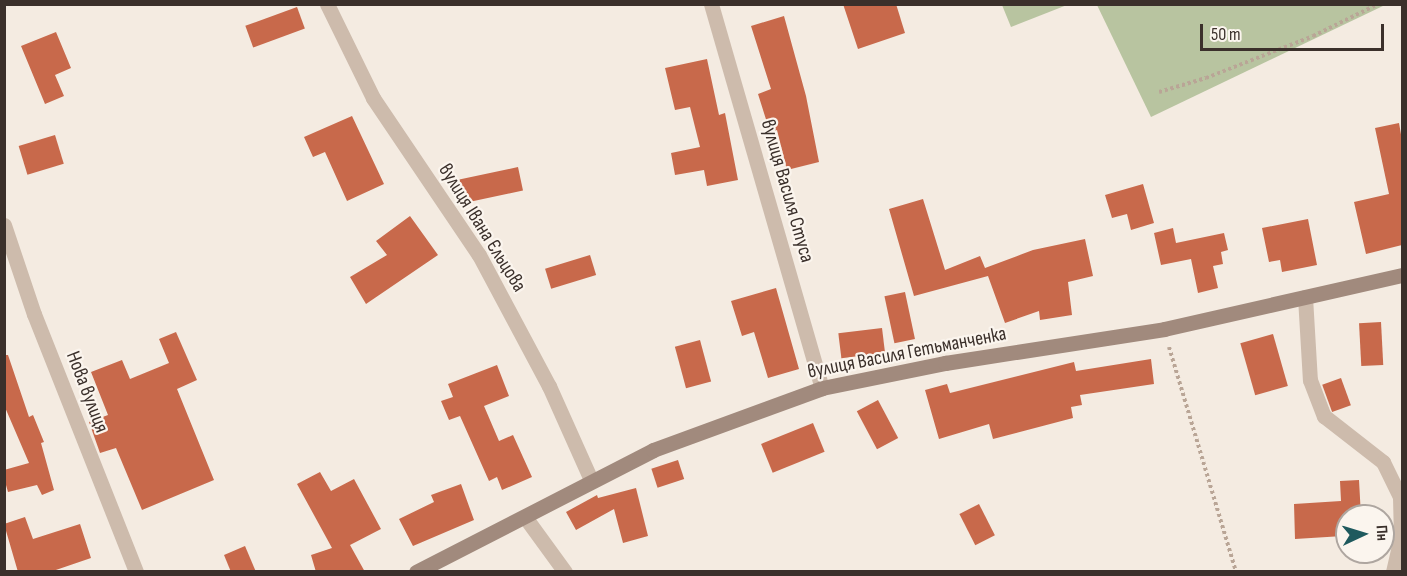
<!DOCTYPE html>
<html>
<head>
<meta charset="utf-8">
<style>
	body { margin:0 }
	#map { position:relative; width:1407px; height:576px; overflow:hidden; background:#f4ebe1; font-family:"Sofia Sans Condensed",sans-serif }
	div>[style] { position:absolute }
	[style*='--x'] { left:calc(var(--x)*1px); top:calc(var(--y)*1px); width:calc(var(--w)*1px); rotate:calc(var(--a)*1deg) }
	.green>* { inset:0; background:#b8c4a0 }
	.building>* { inset:0; background:#c8694b; transform-origin:0 0 }
	.path>* { height:4px; margin-top:-2px; transform-origin:0; background:repeating-linear-gradient(90deg,#b9a596 0 3px,transparent 0 6px) }
	.street>* { height:15px; margin:-7.5px; padding:0 7.5px; transform-origin:7.5px; border-radius:7.5px; background:#cdbbac }
	.secondary>* { height:15px; margin:-7.5px; padding:0 7.5px; transform-origin:7.5px; border-radius:7.5px; background:#a18a7d }
	span { translate:-50% -50%; white-space:nowrap; text-align:center; line-height:1.15; -webkit-text-stroke:4.5px #fbf5ee; paint-order:stroke }
	.street-label { font-size:20px; color:#3b302b }
	.frame { position:absolute; inset:0; border:6px solid #3b302b; pointer-events:none }
	.north { position:absolute; left:1335px; top:504px; width:60px; height:60px; box-sizing:border-box; background:#fbf5ee; border:2px solid #aea6a0; border-radius:50%; rotate:86deg; font-size:16px; font-weight:700; line-height:24px; text-align:center; color:#3b302b }
	.north::after { content:''; display:block; margin:auto; width:21px; height:27px; background:#1f5a5e; clip-path:polygon(50% 0,100% 100%,50% 72%,0 100%) }
	.scale { position:absolute; left:1200px; top:24px; width:184px; height:27px; box-sizing:border-box; border:3px solid #3b302b; border-top:0; padding-left:8px; font-size:18px; line-height:21px; white-space:nowrap; color:#3b302b; -webkit-text-stroke:4px #fbf5ee; paint-order:stroke }
</style>
</head>
<body>
<div id="map">
	<div class="green">
		<div style="clip-path:polygon(1002px 5px,1067px 5px,1011px 27px)"></div>
		<div style="clip-path:polygon(1097px 5px,1385px 5px,1151px 117px)"></div>
	</div>
	<div class="building">
		<div style="clip-path:polygon(843px 4px,896px 4px,905px 33px,858px 49px)"></div>
		<div style="left:297px;top:7px;width:23px;height:55px;rotate:70deg"></div>
		<div style="clip-path:polygon(784px 16px,806px 96px,819px 162px,787px 170px,777px 130px,770px 132px,758px 94px,771px 89px,751px 26px)"></div>
		<div style="clip-path:polygon(56px 32px,71px 68px,55px 75px,64px 96px,45px 104px,21px 46px)"></div>
		<div style="clip-path:polygon(707px 59px,719px 115px,725px 113px,738px 180px,707px 186px,704px 170px,675px 175px,671px 153px,700px 147px,690px 107px,675px 110px,665px 68px)"></div>
		<div style="clip-path:polygon(352px 116px,384px 184px,347px 201px,325px 152px,313px 157px,304px 137px)"></div>
		<div style="clip-path:polygon(1399px 123px,1402px 140px,1402px 245px,1366px 254px,1354px 202px,1389px 194px,1375px 128px)"></div>
		<div style="left:55px;top:135px;width:30px;height:38px;rotate:73deg"></div>
		<div style="left:518px;top:167px;width:24px;height:60px;rotate:78deg"></div>
		<div style="clip-path:polygon(1143px 184px,1154px 223px,1131px 230px,1127px 214px,1112px 218px,1105px 195px)"></div>
		<div style="clip-path:polygon(923px 199px,945px 270px,980px 256px,985px 268px,1033px 250px,1085px 239px,1093px 276px,1068px 282px,1072px 315px,1040px 320px,1039px 311px,1005px 323px,988px 276px,914px 296px,889px 209px)"></div>
		<div style="clip-path:polygon(410px 216px,438px 255px,366px 304px,350px 277px,387px 255px,376px 241px)"></div>
		<div style="clip-path:polygon(1308px 219px,1317px 265px,1282px 272px,1280px 260px,1269px 262px,1262px 228px)"></div>
		<div style="clip-path:polygon(1173px 228px,1176px 243px,1224px 233px,1228px 250px,1221px 252px,1223px 264px,1213px 266px,1218px 288px,1198px 293px,1191px 259px,1161px 265px,1154px 233px)"></div>
		<div style="left:590px;top:255px;width:21px;height:47px;rotate:73deg"></div>
		<div style="clip-path:polygon(776px 288px,799px 369px,768px 378px,754px 332px,742px 336px,731px 301px)"></div>
		<div style="left:905px;top:292px;width:48px;height:21px;rotate:78deg"></div>
		<div style="left:1381px;top:322px;width:43px;height:22px;rotate:87deg"></div>
		<div style="left:882px;top:328px;width:25px;height:44px;rotate:83deg"></div>
		<div style="clip-path:polygon(176px 332px,197px 380px,177px 389px,214px 480px,142px 510px,116px 448px,100px 453px,89px 422px,108px 415px,91px 372px,122px 360px,130px 379px,169px 363px,159px 339px)"></div>
		<div style="left:1273px;top:334px;width:54px;height:34px;rotate:74deg"></div>
		<div style="left:700px;top:340px;width:43px;height:26px;rotate:75deg"></div>
		<div style="clip-path:polygon(4px 355px,8px 355px,29px 417px,33px 415px,44px 442px,41px 443px,54px 490px,42px 495px,37px 485px,8px 492px,4px 478px,4px 470px,29px 463px,4px 405px)"></div>
		<div style="clip-path:polygon(1151px 359px,1154px 384px,1080px 395px,1082px 405px,1071px 407px,1073px 418px,993px 439px,989px 424px,939px 439px,925px 390px,947px 384px,950px 393px,1074px 362px,1076px 371px)"></div>
		<div style="clip-path:polygon(497px 365px,509px 396px,484px 406px,499px 441px,513px 435px,532px 477px,502px 490px,497px 477px,489px 481px,460px 416px,449px 420px,441px 401px,453px 397px,448px 384px)"></div>
		<div style="left:1341px;top:378px;width:29px;height:20px;rotate:70deg"></div>
		<div style="left:878px;top:400px;width:43px;height:24px;rotate:62deg"></div>
		<div style="left:813px;top:423px;width:31px;height:56px;rotate:68deg"></div>
		<div style="left:678px;top:460px;width:20px;height:28px;rotate:72deg"></div>
		<div style="clip-path:polygon(320px 472px,331px 491px,354px 479px,381px 529px,350px 545px,365px 572px,316px 572px,311px 555px,332px 548px,297px 484px)"></div>
		<div style="clip-path:polygon(1359px 480px,1361px 516px,1342px 516px,1343px 536px,1295px 539px,1294px 504px,1341px 501px,1340px 481px)"></div>
		<div style="clip-path:polygon(461px 484px,474px 520px,413px 546px,399px 519px,434px 502px,431px 495px)"></div>
		<div style="clip-path:polygon(636px 488px,648px 536px,623px 543px,614px 509px,576px 530px,566px 512px,597px 495px,598px 498px)"></div>
		<div style="left:979px;top:504px;width:35px;height:22px;rotate:63deg"></div>
		<div style="clip-path:polygon(25px 517px,33px 539px,80px 524px,91px 558px,50px 572px,18px 572px,4px 524px)"></div>
		<div style="clip-path:polygon(245px 546px,256px 572px,231px 572px,224px 555px)"></div>
	</div>
	<div class="path">
		<div style="--x:1159;--y:92;--w:49;--a:-16.6"></div>
		<div style="--x:1206;--y:78;--w:115;--a:-21.4"></div>
		<div style="--x:1313;--y:36;--w:72;--a:-26.2"></div>
		<div style="--x:1169;--y:347;--w:235;--a:73.4"></div>
	</div>
	<div class="street">
		<div style="--x:327;--y:4;--w:105;--a:63.9"></div>
		<div style="--x:373;--y:98;--w:189;--a:56"></div>
		<div style="--x:479;--y:255;--w:149;--a:61.9"></div>
		<div style="--x:549;--y:386;--w:103;--a:65.9"></div>
		<div style="--x:711;--y:4;--w:400;--a:73.9"></div>
		<div style="--x:4;--y:225;--w:94;--a:71.4"></div>
		<div style="--x:34;--y:314;--w:277;--a:68.4"></div>
		<div style="--x:1305;--y:297;--w:83;--a:86.6"></div>
		<div style="--x:1310;--y:380;--w:39;--a:69"></div>
		<div style="--x:1324;--y:416;--w:75;--a:37.9"></div>
		<div style="--x:1383;--y:462;--w:39;--a:64"></div>
		<div style="--x:1400;--y:497;--w:40;--a:88.6"></div>
		<div style="--x:1401;--y:537;--w:36;--a:103"></div>
		<div style="--x:525;--y:517;--w:68;--a:54"></div>
	</div>
	<div class="secondary">
		<div style="--x:416;--y:572;--w:267;--a:-27.2"></div>
		<div style="--x:653;--y:450;--w:180;--a:-20.1"></div>
		<div style="--x:822;--y:388;--w:126;--a:-11.5"></div>
		<div style="--x:945;--y:363;--w:222;--a:-8.8"></div>
		<div style="--x:1164;--y:329;--w:244;--a:-12.8"></div>
	</div>
	<div class="street-label">
		<span style="left:787px;top:191px;rotate:74deg">вулиця Василя Стуса</span>
		<span style="left:482px;top:228px;rotate:58deg">вулиця Івана Єльцова</span>
		<span style="left:907px;top:353px;rotate:-11deg">вулиця Василя Гетьманченка</span>
		<span style="left:87px;top:392px;rotate:69deg">Нова вулиця</span>
	</div>
	<div class="frame"></div>
	<div class="north">Пн</div>
	<div class="scale">50 m</div>
</div>
</body>
</html>
